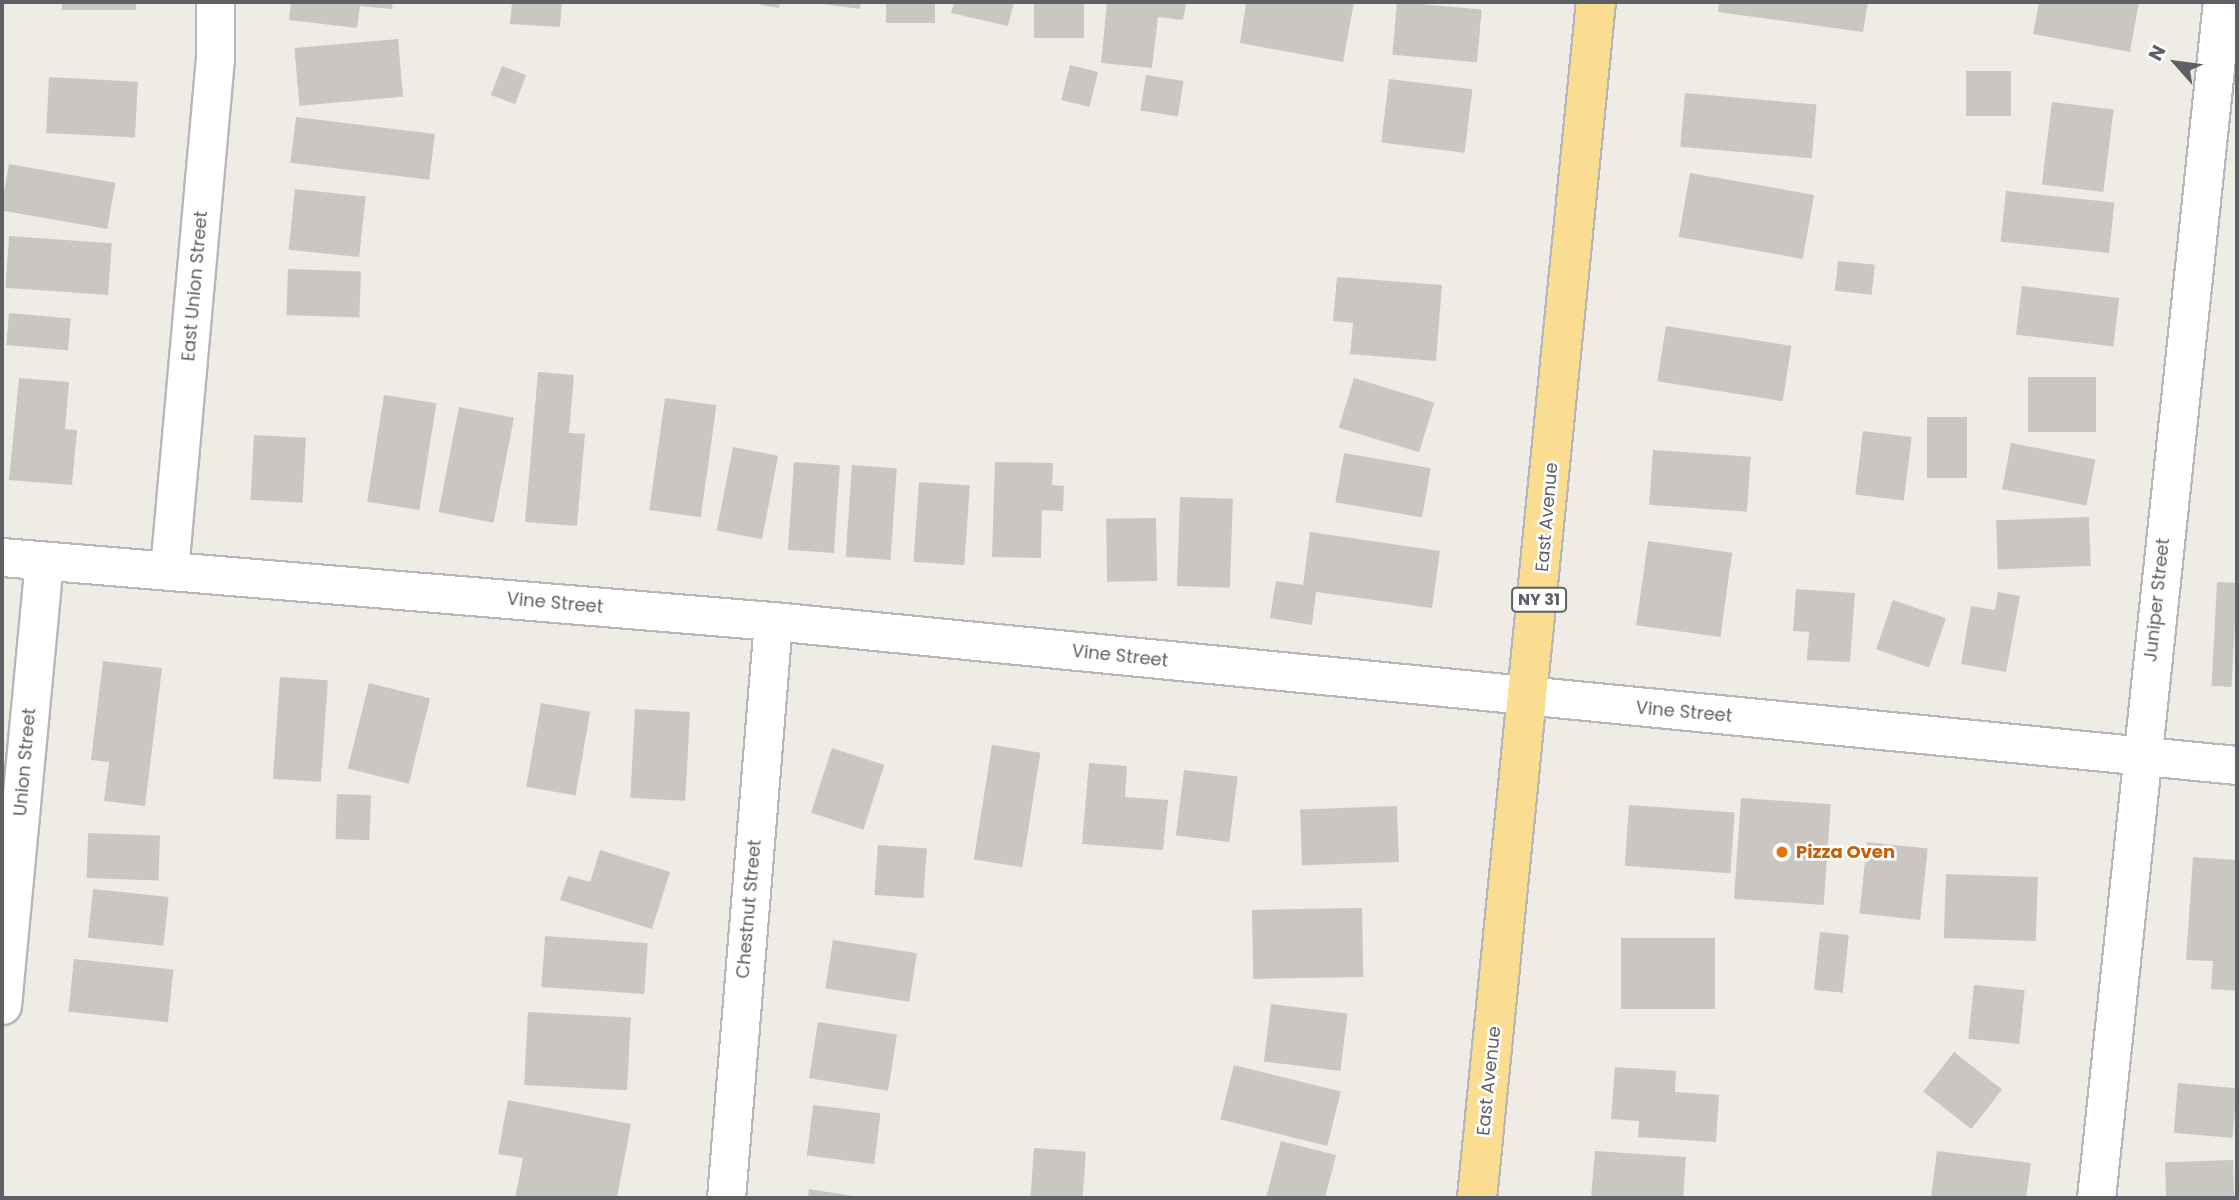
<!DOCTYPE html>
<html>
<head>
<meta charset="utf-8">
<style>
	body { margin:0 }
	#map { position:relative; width:2239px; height:1200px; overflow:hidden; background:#efece5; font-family:Poppins,sans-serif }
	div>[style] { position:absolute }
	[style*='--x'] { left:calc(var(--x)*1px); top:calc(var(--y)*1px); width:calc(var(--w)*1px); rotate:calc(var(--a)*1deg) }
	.building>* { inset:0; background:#cac7c2; transform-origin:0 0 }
	.roads { filter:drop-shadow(2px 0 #b5b7bb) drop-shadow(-2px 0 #b5b7bb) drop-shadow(0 2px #b5b7bb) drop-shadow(0 -2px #b5b7bb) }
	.street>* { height:37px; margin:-18.5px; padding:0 18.5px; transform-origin:18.5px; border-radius:18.5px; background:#fff }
	.highway>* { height:38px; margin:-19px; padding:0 19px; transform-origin:19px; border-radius:19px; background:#fadd90 }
	.dots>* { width:19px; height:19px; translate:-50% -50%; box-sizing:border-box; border:4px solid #fff; border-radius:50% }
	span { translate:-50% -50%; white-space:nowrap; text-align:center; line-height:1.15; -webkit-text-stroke:5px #fff; paint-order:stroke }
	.shield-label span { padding:2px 5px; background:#fff; border:2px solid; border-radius:5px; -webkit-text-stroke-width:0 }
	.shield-label { font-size:16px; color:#5d6065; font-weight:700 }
	.street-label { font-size:18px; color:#5d6065 }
	.food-label { font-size:18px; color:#c56008; font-weight:700 }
	.left { translate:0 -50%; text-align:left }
	.frame { position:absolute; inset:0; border:4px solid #5d6065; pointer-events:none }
	.north { position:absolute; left:2141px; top:28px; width:70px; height:70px; -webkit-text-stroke:5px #fff; paint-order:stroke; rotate:298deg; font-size:19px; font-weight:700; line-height:28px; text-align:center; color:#5d6065 }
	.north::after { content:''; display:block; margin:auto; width:24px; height:32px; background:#5d6065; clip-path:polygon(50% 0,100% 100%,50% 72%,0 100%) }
</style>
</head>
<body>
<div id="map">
	<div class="building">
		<div style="left:62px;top:2px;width:74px;height:8px"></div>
		<div style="clip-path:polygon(291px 2px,393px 2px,392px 9px,360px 6px,357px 28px,289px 20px)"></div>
		<div style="clip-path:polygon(512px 2px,562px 2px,560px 27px,510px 24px)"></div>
		<div style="clip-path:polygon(745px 2px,780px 2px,779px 8px)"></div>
		<div style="clip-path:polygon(807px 2px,861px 2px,860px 9px)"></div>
		<div style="left:886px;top:2px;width:49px;height:21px"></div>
		<div style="clip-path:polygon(954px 2px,1014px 2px,1008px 26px,951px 13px)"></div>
		<div style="left:1034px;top:2px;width:50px;height:36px"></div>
		<div style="clip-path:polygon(1107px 2px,1186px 3px,1183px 20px,1158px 17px,1152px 68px,1101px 63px)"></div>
		<div style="clip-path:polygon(1354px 2px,1343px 62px,1240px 43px,1246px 4px,1241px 2px)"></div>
		<div style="left:1397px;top:2px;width:85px;height:53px;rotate:5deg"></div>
		<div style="clip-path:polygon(1719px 2px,1868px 2px,1863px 32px,1718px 12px)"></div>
		<div style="clip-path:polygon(2039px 2px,2139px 2px,2130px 52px,2033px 34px)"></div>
		<div style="left:398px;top:39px;width:58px;height:104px;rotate:85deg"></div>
		<div style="left:1070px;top:65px;width:29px;height:36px;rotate:14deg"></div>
		<div style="left:502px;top:66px;width:26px;height:31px;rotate:21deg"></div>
		<div style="left:1966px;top:71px;width:45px;height:45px"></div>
		<div style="left:1146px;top:75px;width:38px;height:36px;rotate:9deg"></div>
		<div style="left:49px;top:77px;width:89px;height:56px;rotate:3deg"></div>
		<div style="left:1389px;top:79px;width:84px;height:64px;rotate:7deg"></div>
		<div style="left:1685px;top:93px;width:132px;height:54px;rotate:5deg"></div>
		<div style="left:2052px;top:102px;width:62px;height:83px;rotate:7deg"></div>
		<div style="left:296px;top:117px;width:140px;height:46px;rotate:7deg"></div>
		<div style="left:9px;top:164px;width:108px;height:47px;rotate:10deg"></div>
		<div style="left:1690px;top:173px;width:126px;height:65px;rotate:10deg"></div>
		<div style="left:295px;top:189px;width:71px;height:61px;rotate:6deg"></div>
		<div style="left:2006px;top:191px;width:109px;height:51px;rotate:6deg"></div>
		<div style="left:9px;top:236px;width:103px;height:52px;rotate:4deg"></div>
		<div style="left:1838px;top:261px;width:37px;height:30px;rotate:6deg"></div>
		<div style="left:288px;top:269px;width:73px;height:46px;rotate:2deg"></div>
		<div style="clip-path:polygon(1337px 277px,1442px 285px,1436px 361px,1350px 354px,1353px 323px,1333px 321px)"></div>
		<div style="left:2022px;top:286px;width:98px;height:49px;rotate:7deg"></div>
		<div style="left:9px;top:313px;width:62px;height:32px;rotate:5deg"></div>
		<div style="left:1666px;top:326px;width:127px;height:56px;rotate:9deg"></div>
		<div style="clip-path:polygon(538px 372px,574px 375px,569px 433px,585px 434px,577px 526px,525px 522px)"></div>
		<div style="left:2028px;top:377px;width:68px;height:55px"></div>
		<div style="clip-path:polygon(19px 378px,69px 382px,65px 429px,77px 430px,72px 485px,9px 480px)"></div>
		<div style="left:1354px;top:378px;width:84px;height:52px;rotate:17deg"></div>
		<div style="left:384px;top:395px;width:53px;height:108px;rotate:9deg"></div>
		<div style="left:665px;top:398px;width:52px;height:113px;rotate:8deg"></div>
		<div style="left:459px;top:407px;width:56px;height:107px;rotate:11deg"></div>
		<div style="left:1927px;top:417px;width:40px;height:61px"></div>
		<div style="left:1863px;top:431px;width:49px;height:64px;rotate:7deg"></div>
		<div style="left:254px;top:435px;width:52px;height:65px;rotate:3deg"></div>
		<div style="left:2011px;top:443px;width:86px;height:47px;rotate:11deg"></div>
		<div style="left:733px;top:447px;width:46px;height:85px;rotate:11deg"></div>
		<div style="left:1653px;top:450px;width:98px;height:55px;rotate:4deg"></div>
		<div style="left:1344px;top:453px;width:88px;height:50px;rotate:10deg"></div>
		<div style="left:794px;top:462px;width:46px;height:88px;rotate:4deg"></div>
		<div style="clip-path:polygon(995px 462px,1053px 463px,1052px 485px,1064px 486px,1063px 511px,1042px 510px,1041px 558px,992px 557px)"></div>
		<div style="left:852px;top:465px;width:45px;height:92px;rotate:4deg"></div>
		<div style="left:919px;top:482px;width:51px;height:80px;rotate:4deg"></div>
		<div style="left:1180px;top:497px;width:53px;height:89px;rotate:2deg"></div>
		<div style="left:2089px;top:517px;width:49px;height:93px;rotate:88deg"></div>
		<div style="left:1156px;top:518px;width:63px;height:50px;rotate:89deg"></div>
		<div style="clip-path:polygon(1310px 532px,1440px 551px,1432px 608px,1316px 592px,1312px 625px,1270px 618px,1276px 581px,1303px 585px)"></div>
		<div style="left:1648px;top:541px;width:85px;height:85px;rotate:8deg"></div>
		<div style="left:2217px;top:582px;width:20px;height:104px;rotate:3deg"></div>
		<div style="clip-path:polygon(1796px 589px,1855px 593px,1850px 662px,1807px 660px,1809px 632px,1793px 631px)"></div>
		<div style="clip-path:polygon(1998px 592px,2020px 596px,2006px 672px,1961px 664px,1971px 606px,1995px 610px)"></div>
		<div style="left:1893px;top:600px;width:56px;height:52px;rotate:19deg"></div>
		<div style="clip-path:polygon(103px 661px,162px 668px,145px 806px,104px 801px,109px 762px,91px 760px)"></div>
		<div style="left:280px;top:677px;width:48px;height:102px;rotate:4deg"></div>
		<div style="left:369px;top:683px;width:63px;height:88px;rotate:14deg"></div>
		<div style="left:541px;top:703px;width:50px;height:85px;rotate:10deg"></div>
		<div style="left:635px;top:709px;width:55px;height:89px;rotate:3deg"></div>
		<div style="left:992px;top:745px;width:49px;height:116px;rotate:9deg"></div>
		<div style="left:832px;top:748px;width:55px;height:68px;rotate:18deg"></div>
		<div style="clip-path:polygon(1089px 763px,1127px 766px,1125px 797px,1168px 800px,1163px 850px,1082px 844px)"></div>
		<div style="left:1184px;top:770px;width:54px;height:66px;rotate:7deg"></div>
		<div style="left:337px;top:794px;width:34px;height:45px;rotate:2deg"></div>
		<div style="left:1741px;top:798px;width:90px;height:101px;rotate:4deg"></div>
		<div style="left:1629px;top:805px;width:106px;height:61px;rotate:4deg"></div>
		<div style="left:1397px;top:806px;width:56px;height:97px;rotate:88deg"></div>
		<div style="left:88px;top:833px;width:72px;height:45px;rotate:2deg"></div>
		<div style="left:1867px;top:842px;width:61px;height:72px;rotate:6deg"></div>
		<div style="left:878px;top:845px;width:49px;height:50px;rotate:4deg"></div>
		<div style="clip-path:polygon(600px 850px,670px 872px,652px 929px,560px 900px,568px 876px,590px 882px)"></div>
		<div style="clip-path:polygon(2193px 857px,2237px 860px,2237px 991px,2211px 989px,2213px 961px,2186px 960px)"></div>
		<div style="left:1946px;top:874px;width:92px;height:64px;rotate:2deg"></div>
		<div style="left:93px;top:889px;width:76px;height:49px;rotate:6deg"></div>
		<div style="left:1362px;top:908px;width:69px;height:110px;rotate:89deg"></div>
		<div style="left:1820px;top:932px;width:29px;height:58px;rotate:6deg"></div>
		<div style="left:545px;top:936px;width:103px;height:51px;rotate:4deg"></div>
		<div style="left:1621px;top:938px;width:94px;height:71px"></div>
		<div style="left:833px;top:940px;width:85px;height:49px;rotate:9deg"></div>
		<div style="left:74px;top:959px;width:100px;height:53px;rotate:6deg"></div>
		<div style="left:1974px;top:985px;width:51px;height:54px;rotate:6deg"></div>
		<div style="left:1271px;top:1004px;width:77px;height:58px;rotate:7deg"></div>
		<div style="left:528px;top:1012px;width:103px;height:73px;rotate:3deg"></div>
		<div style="left:818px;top:1022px;width:80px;height:57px;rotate:9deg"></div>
		<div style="left:1954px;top:1052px;width:61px;height:50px;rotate:38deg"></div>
		<div style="left:1234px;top:1065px;width:110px;height:56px;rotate:14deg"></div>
		<div style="clip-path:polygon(1615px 1067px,1676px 1071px,1675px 1092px,1719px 1095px,1716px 1142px,1638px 1137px,1639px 1121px,1611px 1119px)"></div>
		<div style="left:2178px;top:1083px;width:59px;height:50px;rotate:5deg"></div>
		<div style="clip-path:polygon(508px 1100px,631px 1124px,617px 1198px,515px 1198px,523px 1158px,498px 1154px)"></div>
		<div style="left:813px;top:1105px;width:68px;height:51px;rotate:7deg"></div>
		<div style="clip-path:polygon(1281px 1141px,1336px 1155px,1325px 1198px,1266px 1198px)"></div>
		<div style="left:1034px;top:1148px;width:52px;height:50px;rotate:4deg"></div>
		<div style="clip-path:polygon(1595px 1151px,1686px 1157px,1683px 1198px,1591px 1198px)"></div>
		<div style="clip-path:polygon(1937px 1151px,2031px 1163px,2026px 1198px,1931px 1198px)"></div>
		<div style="left:2233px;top:1160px;width:38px;height:68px;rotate:88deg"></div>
		<div style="clip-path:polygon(809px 1189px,859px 1197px,859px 1198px,808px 1198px)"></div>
	</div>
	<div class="roads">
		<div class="street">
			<div style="--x:2;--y:557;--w:774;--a:4.75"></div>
			<div style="--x:773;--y:621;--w:1471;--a:5.62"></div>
			<div style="--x:169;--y:570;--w:514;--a:-84.87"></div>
			<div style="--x:215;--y:58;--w:56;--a:-90"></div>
			<div style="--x:2;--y:1005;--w:446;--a:-84.6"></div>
			<div style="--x:726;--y:1198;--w:579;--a:-85.34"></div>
			<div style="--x:2096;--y:1198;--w:1203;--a:-83.99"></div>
		</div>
		<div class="highway">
			<div style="--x:1477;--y:1198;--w:1202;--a:-84.32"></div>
		</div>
	</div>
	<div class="dots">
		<div style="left:1782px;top:852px;background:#e8710a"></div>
	</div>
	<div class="shield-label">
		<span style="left:1539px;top:600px">NY 31</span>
	</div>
	<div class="street-label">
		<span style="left:195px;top:286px;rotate:-85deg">East Union Street</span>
		<span style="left:1547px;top:517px;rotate:-85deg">East Avenue</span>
		<span style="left:2157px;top:600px;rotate:-84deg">Juniper Street</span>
		<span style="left:555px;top:603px;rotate:5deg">Vine Street</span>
		<span style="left:1120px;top:656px;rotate:6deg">Vine Street</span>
		<span style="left:1684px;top:712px;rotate:5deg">Vine Street</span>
		<span style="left:25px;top:762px;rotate:-85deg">Union Street</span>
		<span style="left:749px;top:909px;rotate:-85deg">Chestnut Street</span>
		<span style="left:1489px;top:1081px;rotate:-84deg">East Avenue</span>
	</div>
	<div class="food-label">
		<span class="left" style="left:1796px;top:852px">Pizza Oven</span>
	</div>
	<div class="frame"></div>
	<div class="north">N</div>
</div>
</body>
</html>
